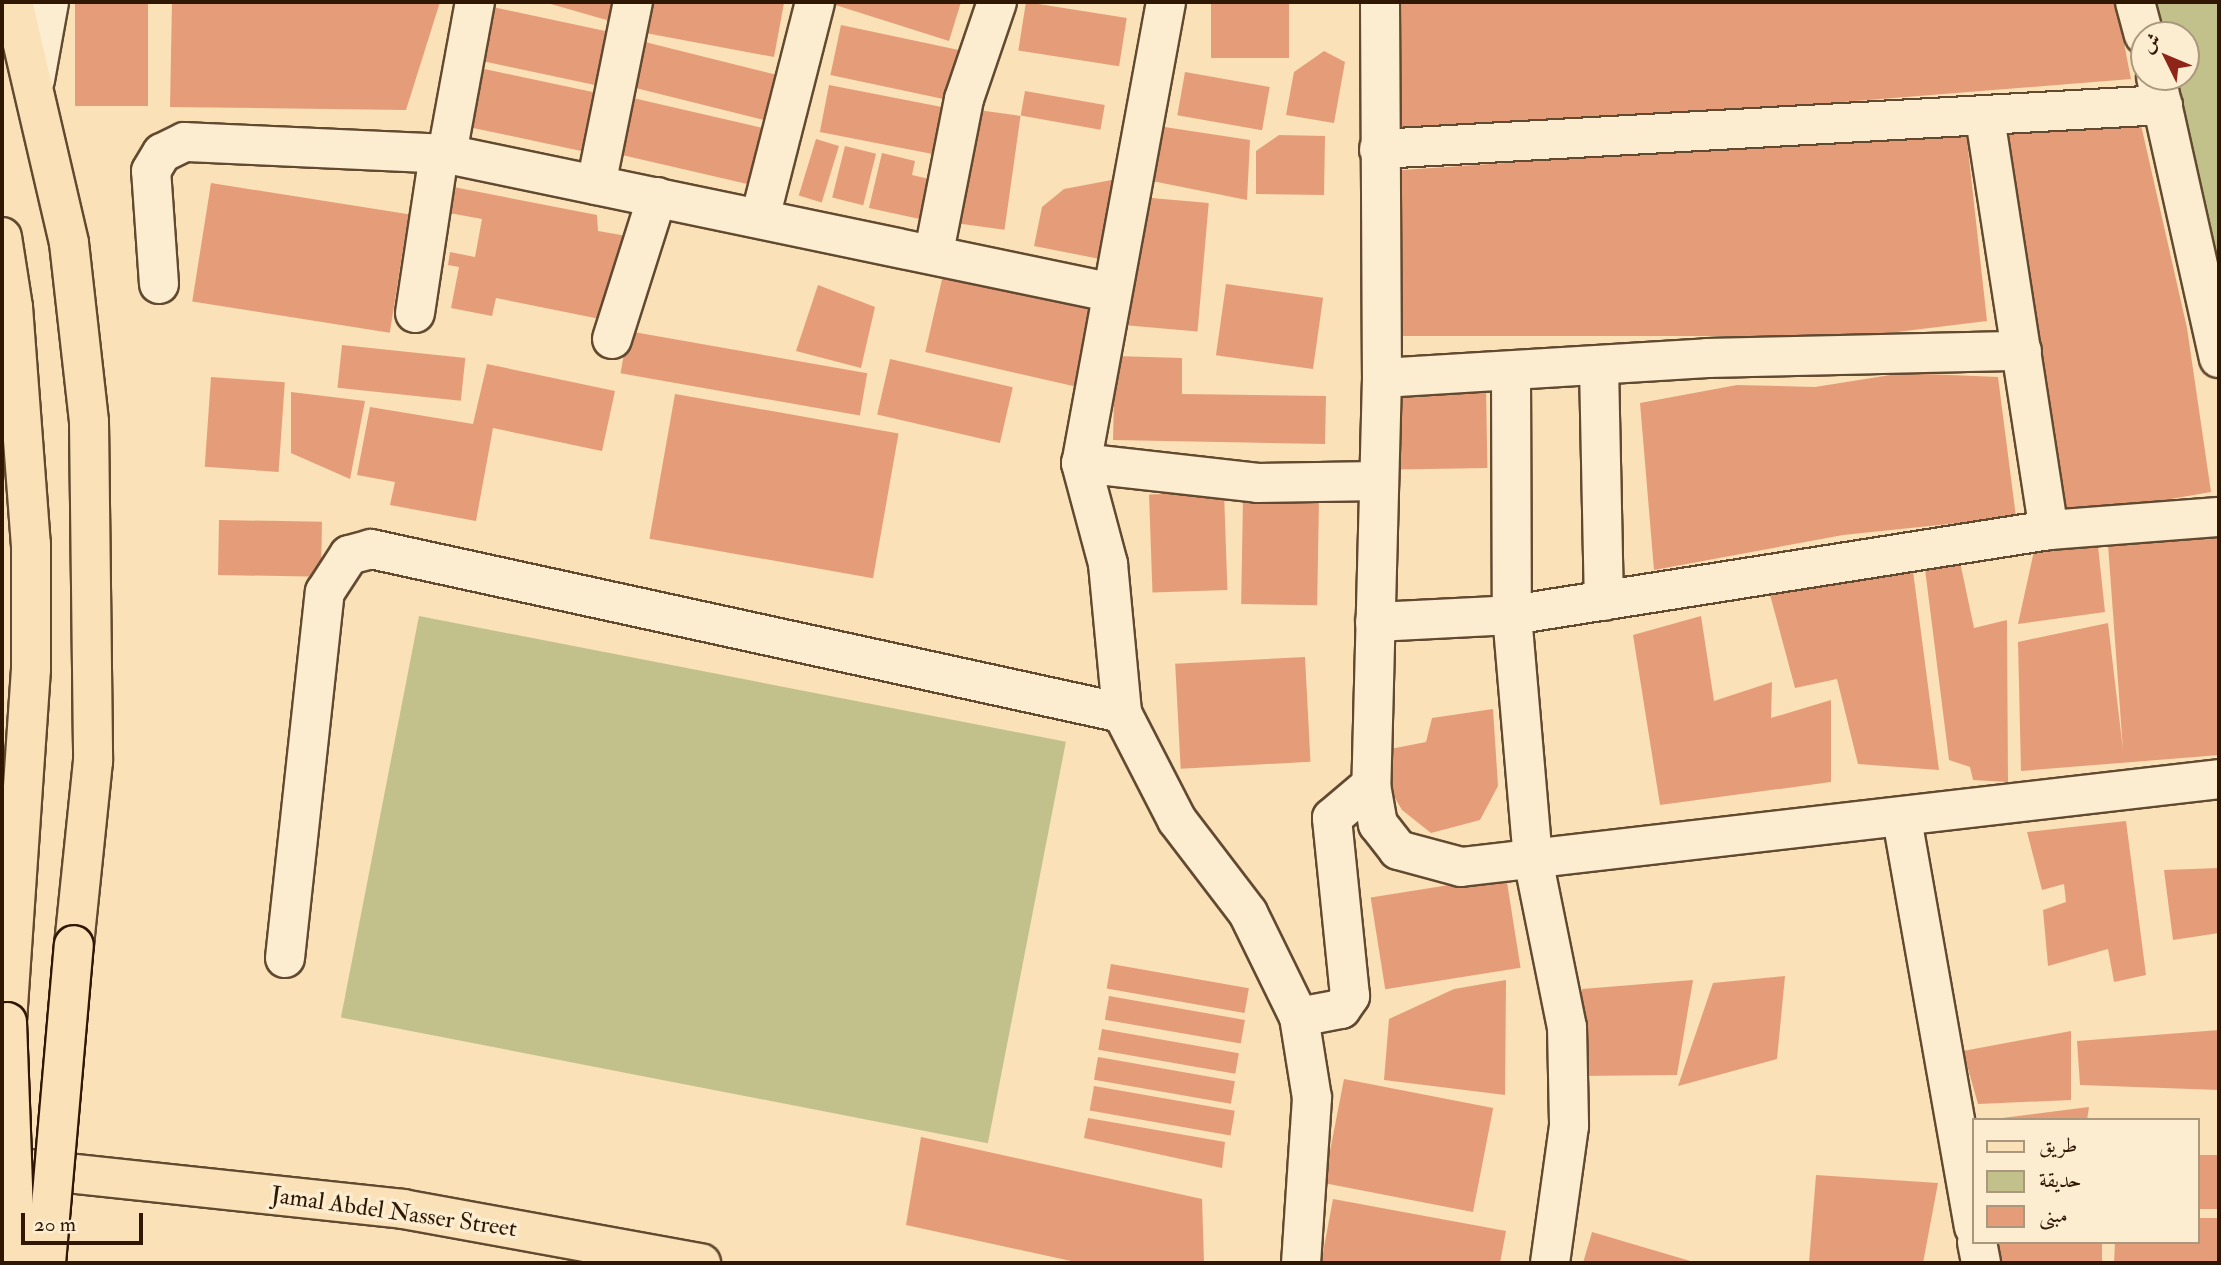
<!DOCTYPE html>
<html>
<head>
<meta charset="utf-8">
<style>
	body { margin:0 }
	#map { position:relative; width:2221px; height:1265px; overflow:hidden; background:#fae1b7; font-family:"IM FELL Double Pica",Amiri,serif }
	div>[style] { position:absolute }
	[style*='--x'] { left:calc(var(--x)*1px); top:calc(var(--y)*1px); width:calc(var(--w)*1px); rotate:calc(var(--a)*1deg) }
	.green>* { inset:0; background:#c2c18b; transform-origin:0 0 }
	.building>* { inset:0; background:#e59d79; transform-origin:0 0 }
	.roads { filter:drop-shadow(2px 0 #624a31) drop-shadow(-2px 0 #624a31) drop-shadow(0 2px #624a31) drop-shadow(0 -2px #624a31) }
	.minor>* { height:38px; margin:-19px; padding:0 19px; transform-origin:19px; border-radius:19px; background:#fcecd0 }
	.major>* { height:38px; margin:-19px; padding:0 19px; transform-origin:19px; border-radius:19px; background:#fae1b7 }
	.highway>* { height:38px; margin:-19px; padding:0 19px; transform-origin:19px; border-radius:19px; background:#fae1b7 }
	.bridges { filter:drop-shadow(2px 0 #2f1704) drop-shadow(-2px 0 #2f1704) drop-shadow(0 2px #2f1704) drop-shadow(0 -2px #2f1704) }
	.highway-bridge>* { height:38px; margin:-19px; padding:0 19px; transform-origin:19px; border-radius:19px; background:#fae1b7 }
	span { translate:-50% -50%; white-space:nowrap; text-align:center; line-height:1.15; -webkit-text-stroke:7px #fcecd0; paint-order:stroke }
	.street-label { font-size:24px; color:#2f1704 }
	.frame { position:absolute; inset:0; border:4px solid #2f1704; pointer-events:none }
	.legend { position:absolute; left:1972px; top:1118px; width:228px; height:126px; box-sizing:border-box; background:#fcecd0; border:2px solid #aa977e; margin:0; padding:9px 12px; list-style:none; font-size:21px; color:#2f1704 }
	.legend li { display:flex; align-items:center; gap:14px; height:35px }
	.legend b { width:35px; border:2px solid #aa977e }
	.north { position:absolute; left:2130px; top:21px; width:70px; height:70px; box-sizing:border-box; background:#fcecd0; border:2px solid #aa977e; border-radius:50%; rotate:313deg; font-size:19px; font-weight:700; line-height:28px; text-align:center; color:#2f1704 }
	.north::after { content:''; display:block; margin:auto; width:24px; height:32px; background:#8f2418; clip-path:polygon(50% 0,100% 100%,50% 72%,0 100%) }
	.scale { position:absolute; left:21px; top:1213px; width:122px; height:32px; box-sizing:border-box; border:4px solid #2f1704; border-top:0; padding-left:9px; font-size:21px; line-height:24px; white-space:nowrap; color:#2f1704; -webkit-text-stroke:5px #fcecd0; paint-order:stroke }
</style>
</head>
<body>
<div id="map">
	<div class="green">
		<div style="clip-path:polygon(2134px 2px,2219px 2px,2219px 331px,2153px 77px,2186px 77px,2186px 35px,2144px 35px)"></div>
		<div style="left:419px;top:616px;width:659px;height:409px;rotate:11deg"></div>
	</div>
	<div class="building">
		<div style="left:75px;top:2px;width:73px;height:104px"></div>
		<div style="clip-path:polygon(172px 2px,440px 2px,406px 110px,170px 107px)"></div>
		<div style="clip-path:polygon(544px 2px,623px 2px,617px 23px)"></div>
		<div style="clip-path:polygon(640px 2px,784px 3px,774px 57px,635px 31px)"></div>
		<div style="clip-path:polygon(826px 2px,961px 2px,949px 41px)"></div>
		<div style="left:1026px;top:2px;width:102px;height:49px;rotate:9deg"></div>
		<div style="left:1211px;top:2px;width:78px;height:56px"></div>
		<div style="clip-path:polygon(1392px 2px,2116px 2px,2131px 79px,1394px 138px)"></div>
		<div style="left:488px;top:6px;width:121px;height:55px;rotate:12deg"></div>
		<div style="left:841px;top:25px;width:130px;height:51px;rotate:12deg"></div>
		<div style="left:641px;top:41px;width:147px;height:47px;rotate:14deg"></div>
		<div style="clip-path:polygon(1324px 51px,1345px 62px,1334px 123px,1286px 115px,1294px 72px)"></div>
		<div style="left:475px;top:67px;width:125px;height:60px;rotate:12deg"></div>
		<div style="left:1185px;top:72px;width:86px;height:44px;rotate:10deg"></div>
		<div style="left:829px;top:85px;width:124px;height:48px;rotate:11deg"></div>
		<div style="left:1025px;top:91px;width:81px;height:25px;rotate:10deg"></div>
		<div style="left:633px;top:98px;width:144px;height:58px;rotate:13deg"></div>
		<div style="left:971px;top:109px;width:50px;height:115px;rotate:8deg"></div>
		<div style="clip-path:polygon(2139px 116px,2187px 328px,2211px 492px,2055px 519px,1997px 131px)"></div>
		<div style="clip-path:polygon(1158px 126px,1250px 140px,1247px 200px,1147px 180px)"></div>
		<div style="clip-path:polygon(1966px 131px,1987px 321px,1864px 336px,1389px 336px,1388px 171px)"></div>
		<div style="clip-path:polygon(1279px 135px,1325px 136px,1324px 195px,1256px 194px,1256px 151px)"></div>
		<div style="left:816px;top:139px;width:24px;height:59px;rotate:17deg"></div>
		<div style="left:845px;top:146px;width:32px;height:53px;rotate:14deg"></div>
		<div style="clip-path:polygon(882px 153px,915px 161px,912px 175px,938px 181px,929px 221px,869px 208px)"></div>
		<div style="clip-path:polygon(1117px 179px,1100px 259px,1034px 246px,1042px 207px,1064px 189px)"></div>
		<div style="left:211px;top:183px;width:200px;height:120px;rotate:9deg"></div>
		<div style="clip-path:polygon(438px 184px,597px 215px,598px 231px,627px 236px,610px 321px,496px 298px,492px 316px,451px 308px,459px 267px,448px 265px,450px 252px,475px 257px,482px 219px,433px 210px)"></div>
		<div style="left:1140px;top:197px;width:69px;height:129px;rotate:5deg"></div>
		<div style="left:943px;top:275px;width:154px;height:79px;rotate:13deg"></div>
		<div style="left:1226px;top:284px;width:98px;height:72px;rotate:8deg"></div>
		<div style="clip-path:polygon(818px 285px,875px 307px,861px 368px,796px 351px)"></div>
		<div style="left:628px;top:331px;width:243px;height:43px;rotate:10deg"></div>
		<div style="left:342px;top:345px;width:124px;height:43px;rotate:6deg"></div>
		<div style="clip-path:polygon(1115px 356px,1182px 358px,1182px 394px,1326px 396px,1325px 444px,1113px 440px)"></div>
		<div style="left:890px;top:359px;width:126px;height:57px;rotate:13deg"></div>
		<div style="clip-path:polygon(487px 364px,615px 391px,602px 451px,493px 428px,476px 521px,390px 505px,395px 482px,357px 475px,370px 407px,473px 424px)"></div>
		<div style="clip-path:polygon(1903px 373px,1998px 377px,2016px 517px,1843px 535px,1654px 570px,1640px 403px,1737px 385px,1815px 387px)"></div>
		<div style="left:211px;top:377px;width:74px;height:90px;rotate:4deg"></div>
		<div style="left:1486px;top:388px;width:80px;height:91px;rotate:89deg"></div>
		<div style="clip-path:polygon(291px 392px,365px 401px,350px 479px,291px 453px)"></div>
		<div style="left:675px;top:394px;width:227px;height:147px;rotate:10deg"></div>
		<div style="left:1224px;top:492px;width:98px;height:75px;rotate:88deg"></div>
		<div style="left:1243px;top:498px;width:76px;height:106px;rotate:1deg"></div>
		<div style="left:219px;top:520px;width:103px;height:55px;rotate:1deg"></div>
		<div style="clip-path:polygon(2218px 529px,2219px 755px,2021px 771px,2018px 642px,2108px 623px,2123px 750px,2108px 545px)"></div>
		<div style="clip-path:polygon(2098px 546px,2105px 612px,2018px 624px,2034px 551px)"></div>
		<div style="clip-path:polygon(1960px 562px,1974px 628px,2007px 620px,2008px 782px,1973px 780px,1970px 767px,1949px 760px,1925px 569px)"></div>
		<div style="clip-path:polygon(1913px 571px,1939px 770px,1858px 764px,1837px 679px,1795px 688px,1769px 591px)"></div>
		<div style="clip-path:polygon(1701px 616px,1714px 701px,1772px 682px,1771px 718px,1831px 700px,1831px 782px,1660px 805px,1633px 635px)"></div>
		<div style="left:1305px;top:657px;width:105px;height:130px;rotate:87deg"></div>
		<div style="clip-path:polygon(1493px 709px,1498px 786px,1480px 820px,1431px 833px,1402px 810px,1388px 786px,1385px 750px,1426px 742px,1432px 718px)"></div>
		<div style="clip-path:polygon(2126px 821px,2146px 975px,2114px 982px,2108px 949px,2048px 966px,2043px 910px,2066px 902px,2064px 884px,2042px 890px,2027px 832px)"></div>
		<div style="clip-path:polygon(2219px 868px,2219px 933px,2173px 940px,2164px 870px)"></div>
		<div style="left:1506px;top:876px;width:93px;height:137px;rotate:81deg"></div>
		<div style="left:1111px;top:964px;width:140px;height:25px;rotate:10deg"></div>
		<div style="clip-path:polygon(1785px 976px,1777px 1059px,1678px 1086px,1713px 983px)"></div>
		<div style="clip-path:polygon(1506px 980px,1505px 1095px,1384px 1080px,1389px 1019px,1454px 989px)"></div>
		<div style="clip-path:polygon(1693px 980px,1677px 1075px,1579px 1076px,1582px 989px)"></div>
		<div style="left:1109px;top:996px;width:138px;height:24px;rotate:10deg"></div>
		<div style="left:1102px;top:1029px;width:139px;height:21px;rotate:10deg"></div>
		<div style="clip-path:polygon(2219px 1030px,2219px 1090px,2080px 1085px,2077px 1041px)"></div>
		<div style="clip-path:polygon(2071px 1031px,2071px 1100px,1978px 1104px,1963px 1051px)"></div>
		<div style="left:1098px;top:1057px;width:139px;height:23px;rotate:10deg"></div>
		<div style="left:1344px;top:1079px;width:152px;height:106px;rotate:11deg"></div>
		<div style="left:1094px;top:1086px;width:143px;height:25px;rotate:10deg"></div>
		<div style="clip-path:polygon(2089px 1107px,2087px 1120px,2002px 1120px,2002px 1118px)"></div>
		<div style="clip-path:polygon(1088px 1118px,1225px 1142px,1222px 1168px,1084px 1138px)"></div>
		<div style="clip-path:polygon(921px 1137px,1202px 1199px,1204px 1263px,1080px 1263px,906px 1225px)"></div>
		<div style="left:2198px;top:1155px;width:21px;height:54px"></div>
		<div style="clip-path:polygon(1816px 1175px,1938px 1183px,1923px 1263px,1809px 1263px)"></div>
		<div style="clip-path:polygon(1333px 1199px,1506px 1231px,1500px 1263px,1321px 1263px)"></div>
		<div style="clip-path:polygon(2198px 1218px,2219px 1218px,2219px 1263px,2114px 1263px,2115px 1242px,2198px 1242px)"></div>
		<div style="clip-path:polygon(1592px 1232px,1697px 1263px,1583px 1263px)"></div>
		<div style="left:1996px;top:1242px;width:106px;height:21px"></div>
	</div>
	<div class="roads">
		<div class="minor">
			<div style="--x:1166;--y:2;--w:469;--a:100.4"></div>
			<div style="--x:1081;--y:463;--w:105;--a:75"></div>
			<div style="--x:1108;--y:564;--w:150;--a:84.6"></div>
			<div style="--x:1122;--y:713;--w:120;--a:62.8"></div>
			<div style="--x:1177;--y:820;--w:117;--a:52.6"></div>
			<div style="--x:1248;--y:913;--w:116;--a:63.9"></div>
			<div style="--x:1299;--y:1017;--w:82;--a:80.9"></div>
			<div style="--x:1312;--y:1098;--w:165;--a:93.8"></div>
			<div style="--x:1380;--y:2;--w:376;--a:89.7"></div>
			<div style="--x:1382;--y:378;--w:407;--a:91.5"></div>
			<div style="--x:1371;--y:785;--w:40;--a:80"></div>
			<div style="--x:1378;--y:824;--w:33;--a:52"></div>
			<div style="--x:1398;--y:850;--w:65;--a:15.1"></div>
			<div style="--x:1461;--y:867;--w:763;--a:-6.62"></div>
			<div style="--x:2135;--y:2;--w:34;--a:75"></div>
			<div style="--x:2156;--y:77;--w:288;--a:77.4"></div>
			<div style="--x:35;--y:80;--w:79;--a:-79.8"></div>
			<div style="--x:1985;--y:118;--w:417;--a:81.2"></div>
			<div style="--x:1379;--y:149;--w:785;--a:-3.21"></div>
			<div style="--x:447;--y:154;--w:155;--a:-79.6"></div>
			<div style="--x:596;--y:185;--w:187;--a:-78.6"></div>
			<div style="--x:760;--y:218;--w:223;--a:-75.7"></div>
			<div style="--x:934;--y:252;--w:156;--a:-78.9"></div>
			<div style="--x:964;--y:99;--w:102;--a:-71.2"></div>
			<div style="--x:159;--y:284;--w:113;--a:-94"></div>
			<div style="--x:151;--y:171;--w:21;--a:-59"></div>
			<div style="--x:162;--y:153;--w:25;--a:-26"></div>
			<div style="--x:185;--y:142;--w:262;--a:2.6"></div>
			<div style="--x:447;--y:154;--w:676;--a:11.78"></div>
			<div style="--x:415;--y:313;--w:161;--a:-81.4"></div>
			<div style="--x:612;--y:339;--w:149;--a:-72.4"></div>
			<div style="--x:1599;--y:366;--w:235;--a:88.8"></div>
			<div style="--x:1511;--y:373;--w:242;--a:89.8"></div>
			<div style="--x:1512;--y:615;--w:245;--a:85.1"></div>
			<div style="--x:1533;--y:859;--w:171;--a:78.6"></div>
			<div style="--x:1567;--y:1027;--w:99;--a:88.8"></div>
			<div style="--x:1569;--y:1126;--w:138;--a:97.9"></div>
			<div style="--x:1382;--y:378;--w:326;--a:-3.5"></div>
			<div style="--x:1707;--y:358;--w:315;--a:-1.3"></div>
			<div style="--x:1081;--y:463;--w:178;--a:6.4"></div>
			<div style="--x:1258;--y:483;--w:120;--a:-1"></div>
			<div style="--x:1375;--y:622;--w:137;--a:-2.9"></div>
			<div style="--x:1512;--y:615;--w:544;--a:-8.99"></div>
			<div style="--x:2049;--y:530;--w:170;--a:-4.4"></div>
			<div style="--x:1902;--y:819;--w:414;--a:80"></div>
			<div style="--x:285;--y:958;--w:368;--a:-83.8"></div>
			<div style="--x:325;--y:592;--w:44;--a:-57"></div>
			<div style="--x:349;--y:555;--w:23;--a:-15"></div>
			<div style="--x:371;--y:549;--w:769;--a:12.32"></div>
			<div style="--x:1299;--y:1017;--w:43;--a:-10.8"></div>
			<div style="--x:1341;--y:1009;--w:16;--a:-55"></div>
			<div style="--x:1350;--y:996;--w:179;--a:-95.8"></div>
			<div style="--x:1332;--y:818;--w:51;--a:-40.2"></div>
			<div style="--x:1977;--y:1242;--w:21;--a:79"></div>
		</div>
		<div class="major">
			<div style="--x:2;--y:1166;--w:403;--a:6.1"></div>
			<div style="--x:403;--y:1209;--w:303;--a:10.3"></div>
		</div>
		<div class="highway">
			<div style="--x:13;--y:2;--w:247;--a:76.9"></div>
			<div style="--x:69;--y:243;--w:180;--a:83.6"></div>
			<div style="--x:89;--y:422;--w:339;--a:89.3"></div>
			<div style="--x:93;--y:761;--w:185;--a:95.9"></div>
			<div style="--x:2;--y:237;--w:71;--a:81.1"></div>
			<div style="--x:13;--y:307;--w:238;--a:85.7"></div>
			<div style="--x:31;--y:544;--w:125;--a:90"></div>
			<div style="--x:31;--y:669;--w:354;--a:93.9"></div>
		</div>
	</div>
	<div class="bridges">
		<div class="highway-bridge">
			<div style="--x:7;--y:1022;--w:241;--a:87.9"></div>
			<div style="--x:46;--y:1263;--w:319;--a:-85"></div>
		</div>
	</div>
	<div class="street-label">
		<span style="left:394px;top:1212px;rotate:8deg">Jamal Abdel Nasser Street</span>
	</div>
	<div class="frame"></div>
	<ul class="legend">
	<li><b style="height:9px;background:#fae1b7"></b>طريق</li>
	<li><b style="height:19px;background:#c2c18b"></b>حديقة</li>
	<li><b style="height:19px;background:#e59d79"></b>مبنى</li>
	</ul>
	<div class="north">ش</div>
	<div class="scale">20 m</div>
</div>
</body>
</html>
